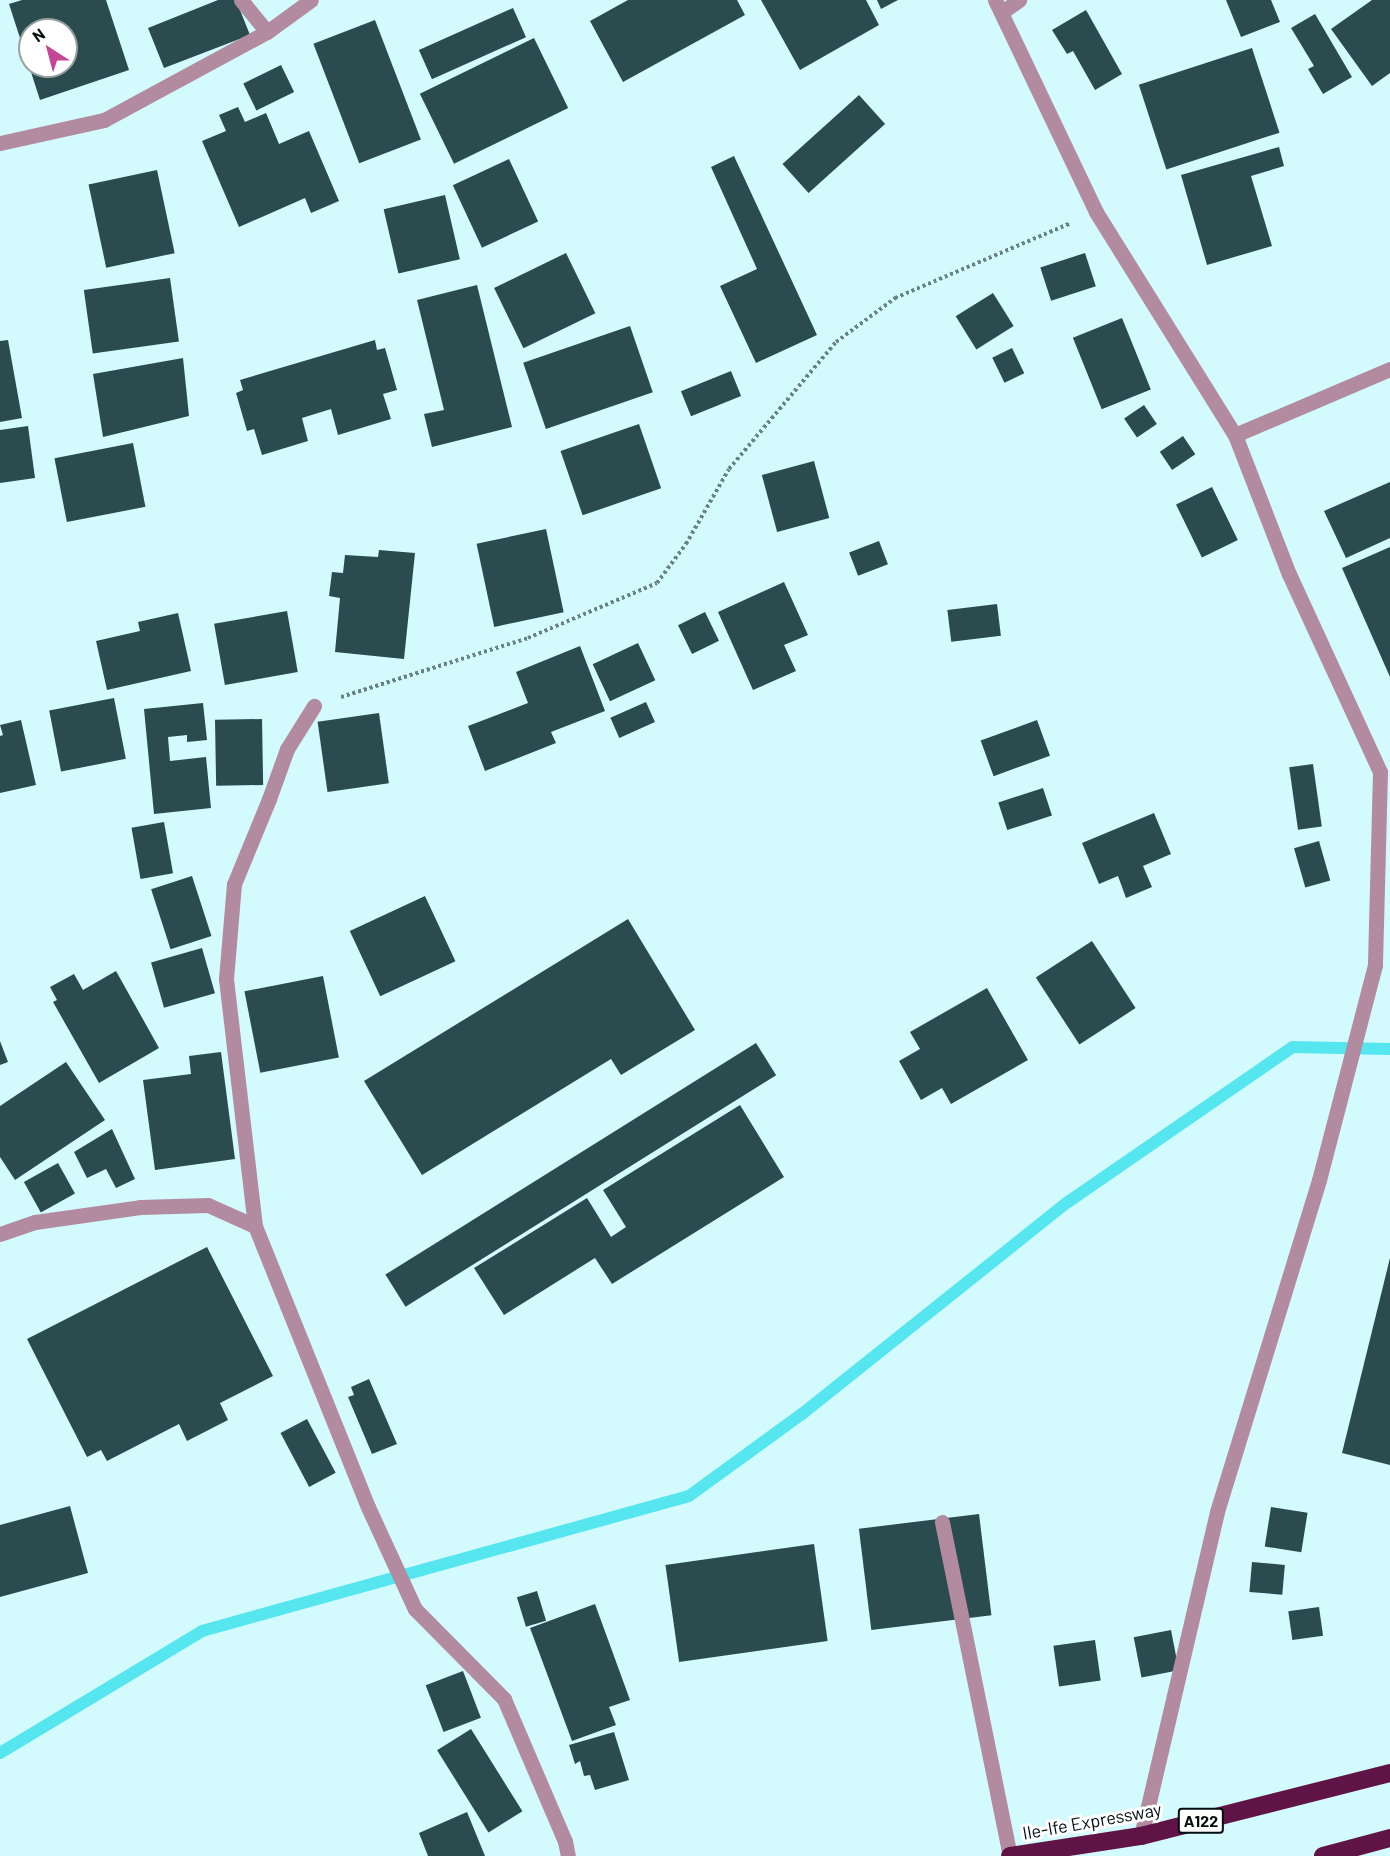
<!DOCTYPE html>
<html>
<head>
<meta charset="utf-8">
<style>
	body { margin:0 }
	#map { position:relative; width:1390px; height:1856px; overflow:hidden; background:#d3fafd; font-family:Barlow,sans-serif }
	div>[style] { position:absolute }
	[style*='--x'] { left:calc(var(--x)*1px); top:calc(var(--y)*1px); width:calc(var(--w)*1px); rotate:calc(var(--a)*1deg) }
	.stream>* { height:12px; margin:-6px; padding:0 6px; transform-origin:6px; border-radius:6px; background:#56e6ef }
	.building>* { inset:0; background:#2a4c4f; transform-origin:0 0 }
	.path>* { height:4px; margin-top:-2px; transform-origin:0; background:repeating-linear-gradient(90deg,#698284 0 3px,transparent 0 6px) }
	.street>* { height:15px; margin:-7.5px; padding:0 7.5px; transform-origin:7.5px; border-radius:7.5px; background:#b28ba0 }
	.highway>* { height:18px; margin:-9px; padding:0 9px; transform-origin:9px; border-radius:9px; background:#601346 }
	span { translate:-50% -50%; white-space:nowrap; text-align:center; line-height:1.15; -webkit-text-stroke:6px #fff; paint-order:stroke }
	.shield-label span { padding:2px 4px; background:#fff; border:2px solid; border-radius:4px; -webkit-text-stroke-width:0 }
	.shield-label { font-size:16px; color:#030e0f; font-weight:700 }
	.street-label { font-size:18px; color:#030e0f }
	.north { position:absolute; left:18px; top:18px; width:60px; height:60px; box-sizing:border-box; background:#fff; border:2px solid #9a9f9f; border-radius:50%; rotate:324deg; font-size:16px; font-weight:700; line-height:24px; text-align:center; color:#030e0f }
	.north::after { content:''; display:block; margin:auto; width:21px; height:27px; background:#c44796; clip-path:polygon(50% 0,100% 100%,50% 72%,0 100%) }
</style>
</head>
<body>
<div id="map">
	<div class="stream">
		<div style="--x:0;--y:1753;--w:236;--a:-31.1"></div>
		<div style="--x:202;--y:1631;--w:505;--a:-15.49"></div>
		<div style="--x:689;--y:1496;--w:140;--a:-36"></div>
		<div style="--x:802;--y:1414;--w:340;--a:-38.6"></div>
		<div style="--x:1068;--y:1202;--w:273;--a:-34.6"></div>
		<div style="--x:1293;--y:1047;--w:97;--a:1.2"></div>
	</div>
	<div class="building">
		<div style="clip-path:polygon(evenodd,22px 0,106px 0,129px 70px,40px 100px,9px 4px,22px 0,30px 30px,66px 30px,66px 66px,30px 66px,30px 30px)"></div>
		<div style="clip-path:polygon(218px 0,236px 0,250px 35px,164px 68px,148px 28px)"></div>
		<div style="clip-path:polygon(628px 0,737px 0,745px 15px,623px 82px,590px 21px)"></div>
		<div style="clip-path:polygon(761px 0,866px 0,879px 25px,800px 70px)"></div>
		<div style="clip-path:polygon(877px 0,898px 0,881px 9px)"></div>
		<div style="clip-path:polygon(1226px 0,1271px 0,1280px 22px,1241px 37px)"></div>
		<div style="clip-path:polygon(1372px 0,1390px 0,1390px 73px,1372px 86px,1331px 29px)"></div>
		<div style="left:513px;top:8px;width:32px;height:103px;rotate:66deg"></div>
		<div style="clip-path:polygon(1086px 10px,1122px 74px,1095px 90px,1073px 51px,1067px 54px,1052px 30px)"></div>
		<div style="clip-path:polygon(1315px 14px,1352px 77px,1323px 94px,1308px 69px,1314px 66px,1291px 28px)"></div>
		<div style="left:375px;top:20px;width:128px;height:66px;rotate:69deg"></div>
		<div style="left:534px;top:38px;width:78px;height:127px;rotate:64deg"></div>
		<div style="left:1252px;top:48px;width:89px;height:119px;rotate:72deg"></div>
		<div style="left:281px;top:65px;width:30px;height:42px;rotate:64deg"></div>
		<div style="left:859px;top:95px;width:39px;height:103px;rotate:48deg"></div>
		<div style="clip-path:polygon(238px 107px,245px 122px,266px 113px,279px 144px,309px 131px,339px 201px,311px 213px,305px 198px,239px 227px,202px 141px,226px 131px,219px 115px)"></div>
		<div style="clip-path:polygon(1279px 147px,1284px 166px,1251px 176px,1272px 246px,1207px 265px,1181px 175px)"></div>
		<div style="clip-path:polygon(734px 156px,817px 335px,756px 363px,720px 286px,757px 269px,711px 167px)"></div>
		<div style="left:509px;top:159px;width:69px;height:62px;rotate:65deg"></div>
		<div style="left:157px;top:170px;width:85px;height:70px;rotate:78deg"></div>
		<div style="left:445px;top:195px;width:66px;height:63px;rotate:77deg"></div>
		<div style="left:566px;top:253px;width:67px;height:80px;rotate:64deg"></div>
		<div style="left:1085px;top:253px;width:35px;height:47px;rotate:72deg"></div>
		<div style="left:170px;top:278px;width:64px;height:87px;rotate:82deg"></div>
		<div style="clip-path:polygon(477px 285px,512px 427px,432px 447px,424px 414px,444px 410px,417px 300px)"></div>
		<div style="left:993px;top:293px;width:39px;height:44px;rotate:58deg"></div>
		<div style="left:1122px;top:318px;width:77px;height:53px;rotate:68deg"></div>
		<div style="left:630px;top:326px;width:70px;height:113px;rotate:71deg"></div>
		<div style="clip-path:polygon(8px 340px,22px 418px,0 422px,0 341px)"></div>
		<div style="clip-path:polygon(375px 340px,377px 350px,385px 348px,397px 390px,383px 394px,391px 419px,338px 435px,331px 409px,302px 418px,308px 441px,262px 455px,254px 429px,247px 431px,236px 393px,243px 390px,240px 380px)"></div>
		<div style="left:1012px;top:348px;width:28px;height:22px;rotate:64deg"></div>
		<div style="clip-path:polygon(183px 358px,189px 416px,103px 437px,93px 374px)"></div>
		<div style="left:731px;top:371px;width:27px;height:54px;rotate:68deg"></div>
		<div style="left:1144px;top:405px;width:23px;height:24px;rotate:56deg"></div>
		<div style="left:639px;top:424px;width:68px;height:83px;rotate:71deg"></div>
		<div style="clip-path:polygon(28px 426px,35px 478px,0 483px,0 430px)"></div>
		<div style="left:1183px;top:436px;width:22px;height:28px;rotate:56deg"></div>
		<div style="left:133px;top:443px;width:65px;height:80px;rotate:79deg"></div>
		<div style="left:814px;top:461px;width:59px;height:54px;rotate:75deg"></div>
		<div style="clip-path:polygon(1390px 482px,1390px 538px,1346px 558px,1324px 511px)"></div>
		<div style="left:1212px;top:487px;width:59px;height:40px;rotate:64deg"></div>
		<div style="left:546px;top:529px;width:85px;height:71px;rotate:78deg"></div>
		<div style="left:879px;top:541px;width:25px;height:32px;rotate:69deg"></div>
		<div style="clip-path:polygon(1390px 547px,1390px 677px,1342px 568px)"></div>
		<div style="clip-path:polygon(379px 550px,415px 553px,404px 659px,335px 652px,340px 598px,329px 596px,332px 572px,343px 573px,345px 555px,378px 557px)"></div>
		<div style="clip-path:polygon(784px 582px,808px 635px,784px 645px,796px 671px,753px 690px,718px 612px)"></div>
		<div style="left:997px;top:604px;width:32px;height:50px;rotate:83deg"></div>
		<div style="left:287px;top:611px;width:62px;height:74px;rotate:80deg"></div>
		<div style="left:705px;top:612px;width:32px;height:30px;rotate:64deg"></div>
		<div style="clip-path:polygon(178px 613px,191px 671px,107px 690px,96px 641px,140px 631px,138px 622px)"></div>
		<div style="left:638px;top:643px;width:41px;height:50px;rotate:65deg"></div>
		<div style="clip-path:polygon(580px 646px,605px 711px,551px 732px,556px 743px,485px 771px,468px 726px,528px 703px,516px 672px)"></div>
		<div style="left:114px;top:698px;width:62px;height:66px;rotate:79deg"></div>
		<div style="left:646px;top:702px;width:22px;height:39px;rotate:66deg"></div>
		<div style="clip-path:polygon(203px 703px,207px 740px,187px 742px,187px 735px,168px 737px,170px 761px,206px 757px,211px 808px,154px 814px,144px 709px)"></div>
		<div style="left:379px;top:713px;width:71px;height:62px;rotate:82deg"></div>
		<div style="left:262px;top:719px;width:66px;height:47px;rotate:89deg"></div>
		<div style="clip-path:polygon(21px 720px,36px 785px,0 793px,0 736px,3px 735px,0 725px)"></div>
		<div style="left:1037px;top:720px;width:38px;height:60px;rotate:70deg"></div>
		<div style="left:1313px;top:764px;width:63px;height:24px;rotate:82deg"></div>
		<div style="left:1043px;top:788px;width:29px;height:47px;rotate:72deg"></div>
		<div style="clip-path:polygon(1154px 813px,1171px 854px,1143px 866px,1152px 887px,1126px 898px,1118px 876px,1099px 884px,1082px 843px)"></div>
		<div style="left:164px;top:822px;width:52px;height:33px;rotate:80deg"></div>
		<div style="left:1319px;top:841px;width:41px;height:26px;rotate:74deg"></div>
		<div style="left:192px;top:876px;width:63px;height:43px;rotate:72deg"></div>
		<div style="left:425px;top:896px;width:72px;height:83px;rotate:65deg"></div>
		<div style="clip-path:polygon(628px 919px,695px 1030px,621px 1075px,611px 1059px,422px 1175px,364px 1081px)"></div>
		<div style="left:1092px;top:941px;width:80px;height:67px;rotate:57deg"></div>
		<div style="left:202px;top:948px;width:47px;height:53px;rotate:74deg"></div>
		<div style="clip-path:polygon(116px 971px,159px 1048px,99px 1083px,53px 1002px,57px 1000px,50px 987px,74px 974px,83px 990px)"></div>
		<div style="left:323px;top:976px;width:83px;height:80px;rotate:79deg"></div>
		<div style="clip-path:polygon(987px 988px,1028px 1060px,951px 1104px,942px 1088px,921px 1100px,899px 1061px,920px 1049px,910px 1032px)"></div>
		<div style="clip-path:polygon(0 1041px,8px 1062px,0 1065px)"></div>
		<div style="left:756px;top:1043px;width:38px;height:437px;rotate:58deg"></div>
		<div style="clip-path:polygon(221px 1052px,235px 1159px,155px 1170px,143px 1080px,191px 1074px,189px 1056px)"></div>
		<div style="clip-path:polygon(66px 1062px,105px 1120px,15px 1180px,0 1157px,0 1106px)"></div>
		<div style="clip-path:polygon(740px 1105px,784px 1177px,612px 1284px,595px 1258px,504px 1315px,474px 1268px,587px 1198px,611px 1237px,626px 1227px,603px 1190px)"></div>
		<div style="clip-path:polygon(112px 1129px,135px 1179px,116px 1188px,106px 1169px,87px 1178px,74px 1152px)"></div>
		<div style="left:58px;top:1163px;width:35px;height:39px;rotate:61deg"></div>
		<div style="clip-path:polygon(207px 1247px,273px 1376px,220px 1403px,228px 1420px,187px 1441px,179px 1424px,107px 1461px,101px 1450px,87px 1457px,27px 1339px)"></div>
		<div style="clip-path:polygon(1390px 1258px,1390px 1465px,1342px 1453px)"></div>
		<div style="clip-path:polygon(369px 1379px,397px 1444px,372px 1454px,348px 1397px,354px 1395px,351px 1387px)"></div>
		<div style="left:307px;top:1419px;width:61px;height:30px;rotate:62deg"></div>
		<div style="clip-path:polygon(70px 1506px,88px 1573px,0 1597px,0 1525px)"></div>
		<div style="left:1271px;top:1507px;width:37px;height:40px;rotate:9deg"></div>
		<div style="left:979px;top:1514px;width:102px;height:121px;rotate:83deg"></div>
		<div style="left:814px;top:1544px;width:98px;height:150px;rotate:82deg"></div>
		<div style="left:1252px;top:1562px;width:33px;height:30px;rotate:5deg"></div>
		<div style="left:537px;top:1591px;width:31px;height:21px;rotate:73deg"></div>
		<div style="clip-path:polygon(595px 1604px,630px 1700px,609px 1707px,616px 1725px,572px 1741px,530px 1628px)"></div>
		<div style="left:1319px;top:1607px;width:29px;height:31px;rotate:82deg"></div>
		<div style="left:1171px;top:1630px;width:41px;height:38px;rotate:79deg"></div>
		<div style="left:1095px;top:1640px;width:41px;height:42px;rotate:82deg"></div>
		<div style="left:463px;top:1671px;width:50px;height:40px;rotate:69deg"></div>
		<div style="left:471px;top:1729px;width:97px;height:40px;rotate:58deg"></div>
		<div style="clip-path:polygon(614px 1732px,629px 1780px,595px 1790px,590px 1775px,584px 1776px,580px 1761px,575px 1764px,569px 1745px)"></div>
		<div style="clip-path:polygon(467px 1812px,485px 1856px,428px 1856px,419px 1833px)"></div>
	</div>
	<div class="path">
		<div style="--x:341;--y:697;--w:196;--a:-17.5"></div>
		<div style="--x:528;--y:638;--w:140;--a:-23.1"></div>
		<div style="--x:657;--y:583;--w:49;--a:-53.4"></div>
		<div style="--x:686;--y:544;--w:86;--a:-60.2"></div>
		<div style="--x:729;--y:469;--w:166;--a:-49.9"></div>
		<div style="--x:836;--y:342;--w:74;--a:-36.7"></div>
		<div style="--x:895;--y:298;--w:191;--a:-23.1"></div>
	</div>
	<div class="street">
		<div style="--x:241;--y:0;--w:41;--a:50.9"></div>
		<div style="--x:995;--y:0;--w:235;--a:64.5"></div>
		<div style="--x:1096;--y:212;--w:263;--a:58.1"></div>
		<div style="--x:1235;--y:435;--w:149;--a:68.8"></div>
		<div style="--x:1289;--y:574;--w:218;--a:65.3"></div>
		<div style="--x:1380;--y:772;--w:193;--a:91.5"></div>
		<div style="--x:1375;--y:965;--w:222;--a:104.6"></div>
		<div style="--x:1319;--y:1180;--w:347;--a:107.1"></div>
		<div style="--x:1217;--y:1512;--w:333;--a:103.2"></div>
		<div style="--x:1002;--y:12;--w:21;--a:-35"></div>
		<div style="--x:0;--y:143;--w:107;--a:-12.5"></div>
		<div style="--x:104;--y:120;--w:185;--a:-28.4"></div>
		<div style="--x:267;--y:32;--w:54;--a:-36"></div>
		<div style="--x:1235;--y:435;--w:168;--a:-23.1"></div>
		<div style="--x:255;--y:1226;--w:249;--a:-96.7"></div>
		<div style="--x:226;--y:979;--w:95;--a:-85.2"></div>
		<div style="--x:234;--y:884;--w:92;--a:-67.6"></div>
		<div style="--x:269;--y:799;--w:53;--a:-70.2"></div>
		<div style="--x:287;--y:749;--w:51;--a:-57.9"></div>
		<div style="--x:0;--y:1234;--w:37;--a:-19"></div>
		<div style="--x:35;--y:1222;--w:106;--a:-8.1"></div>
		<div style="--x:140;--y:1207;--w:68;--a:-1.7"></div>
		<div style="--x:208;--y:1205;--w:51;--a:24.1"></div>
		<div style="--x:255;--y:1226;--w:303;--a:68.1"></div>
		<div style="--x:368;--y:1507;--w:112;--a:65.3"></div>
		<div style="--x:415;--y:1609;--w:127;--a:45.3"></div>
		<div style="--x:504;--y:1699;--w:155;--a:66.8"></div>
		<div style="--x:565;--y:1841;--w:15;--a:79"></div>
		<div style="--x:942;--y:1522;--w:341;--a:78.5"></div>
	</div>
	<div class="highway">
		<div style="--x:1010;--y:1856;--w:133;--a:-8.7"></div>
		<div style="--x:1141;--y:1836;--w:257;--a:-14.2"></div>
		<div style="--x:1323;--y:1856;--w:69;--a:-15"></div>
	</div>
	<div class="shield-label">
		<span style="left:1201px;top:1821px">A122</span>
	</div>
	<div class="street-label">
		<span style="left:1092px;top:1821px;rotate:-10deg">Ile-Ife Expressway</span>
	</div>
	<div class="north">N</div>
</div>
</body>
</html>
